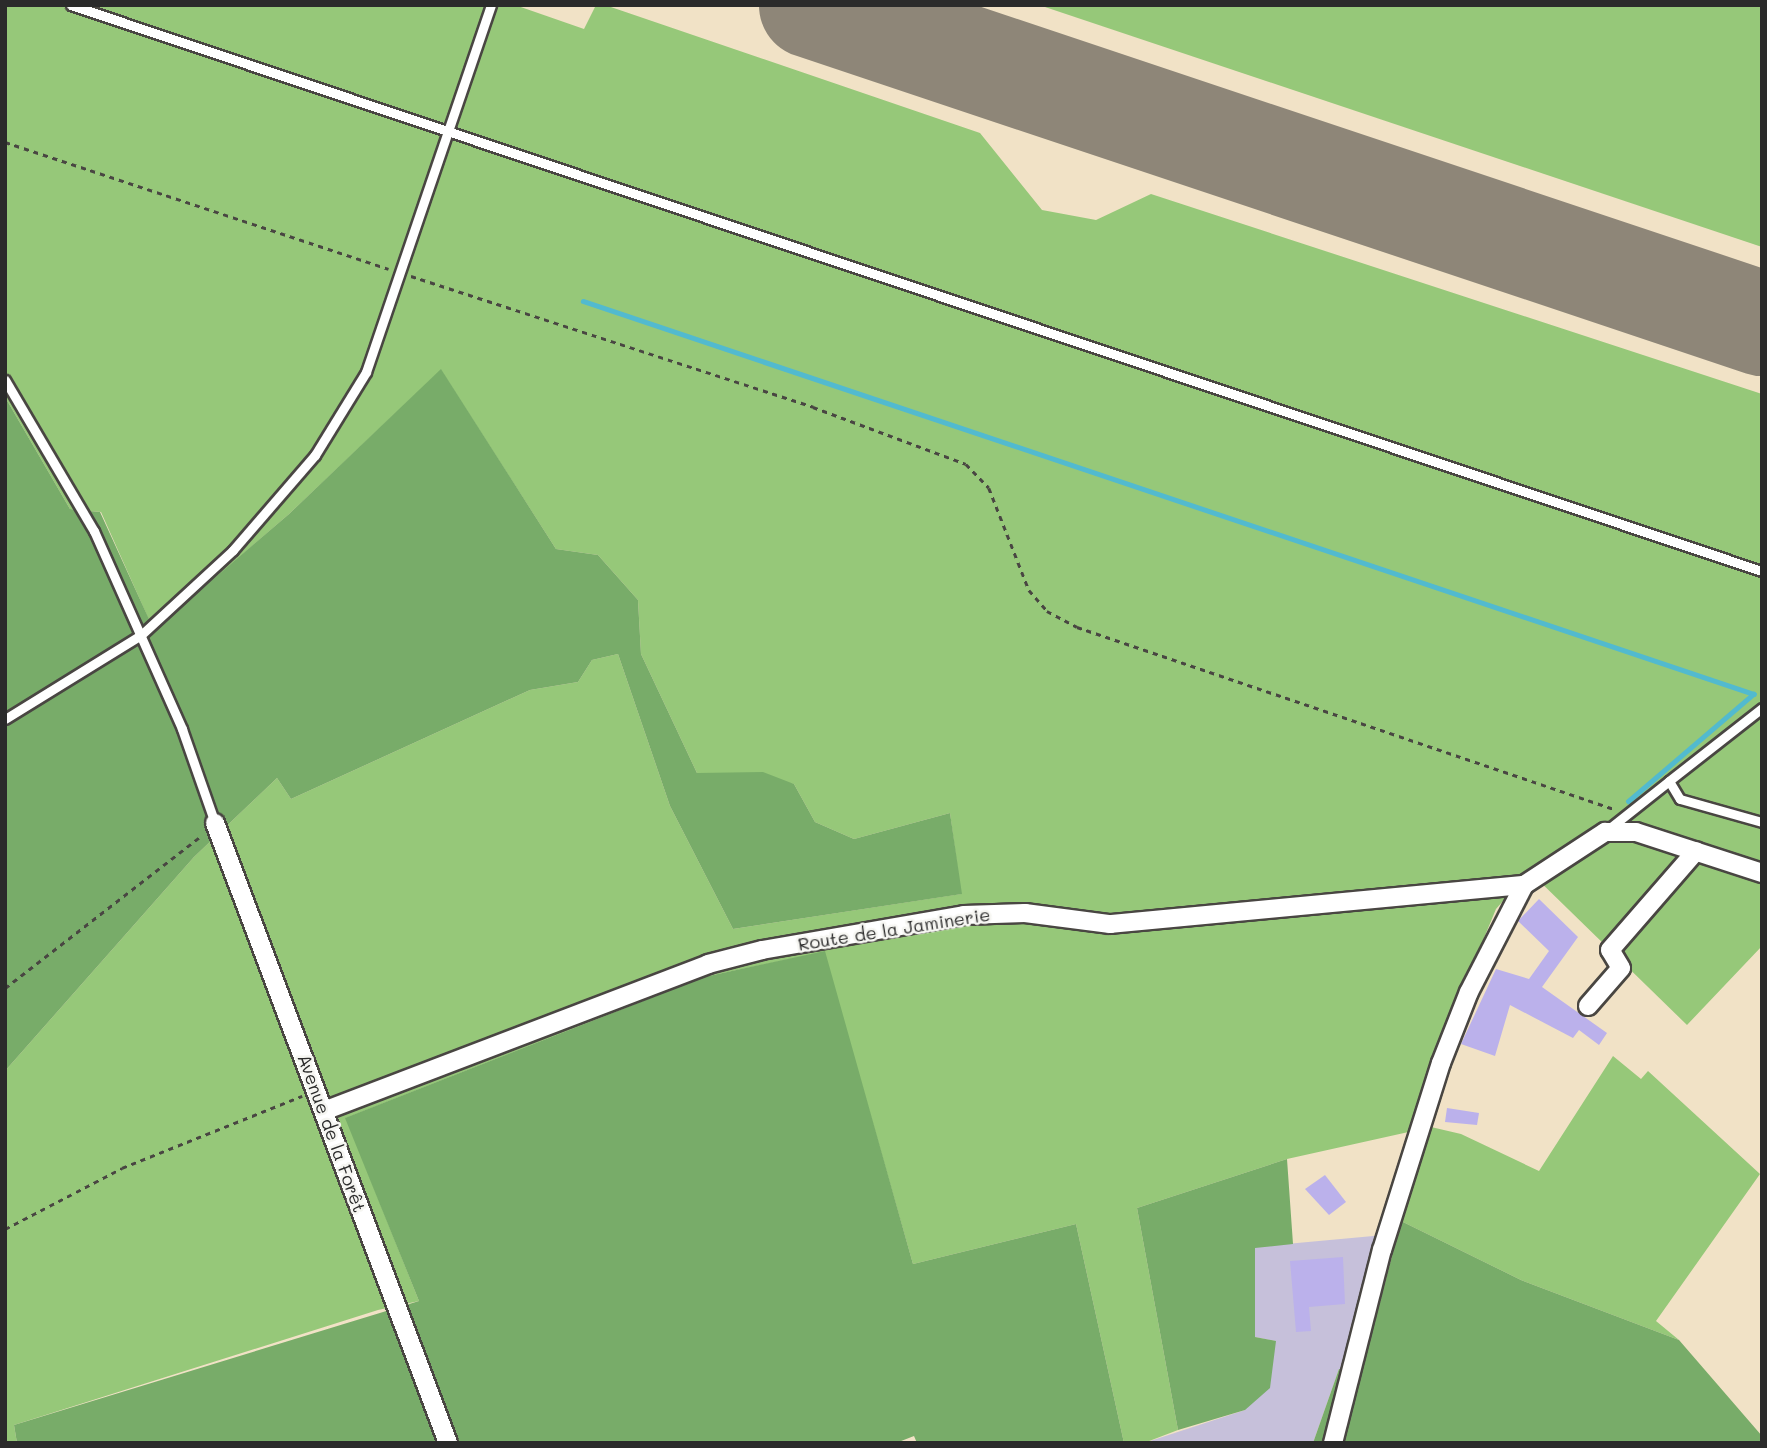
<!DOCTYPE html>
<html>
<head>
<meta charset="utf-8">
<style>
	body { margin:0 }
	#map { position:relative; width:1767px; height:1448px; overflow:hidden; background:#f1e2c6; font-family:Mali,sans-serif }
	div>[style] { position:absolute }
	[style*='--x'] { left:calc(var(--x)*1px); top:calc(var(--y)*1px); width:calc(var(--w)*1px); rotate:calc(var(--a)*1deg) }
	.industrial>* { inset:0; background:#c6c0da }
	.green>* { inset:0; background:#96c879 }
	.forest>* { inset:0; background:#78ac69 }
	.stream>* { height:4.5px; margin:-2.25px; padding:0 2.25px; transform-origin:2.25px; border-radius:2.25px; background:#52bacf }
	.taxiway>* { height:42px; margin:-21px; padding:0 21px; transform-origin:21px; border-radius:21px; background:#8e8678 }
	.runway>* { height:105px; margin:-52.5px; padding:0 52.5px; transform-origin:52.5px; border-radius:52.5px; background:#8e8678 }
	.building>* { inset:0; background:#bbb1eb }
	.path>* { height:2.5px; margin-top:-1.25px; transform-origin:0; background:repeating-linear-gradient(90deg,#494642 0 5px,transparent 0 10px) }
	.roads { filter:drop-shadow(2px 0 #494642) drop-shadow(-2px 0 #494642) drop-shadow(0 2px #494642) drop-shadow(0 -2px #494642) }
	.lane>* { height:9px; margin:-4.5px; padding:0 4.5px; transform-origin:4.5px; border-radius:4.5px; background:#fff }
	.street>* { height:18px; margin:-9px; padding:0 9px; transform-origin:9px; border-radius:9px; background:#fff }
	span { translate:-50% -50%; white-space:nowrap; text-align:center; line-height:1.15; -webkit-text-stroke:5px #f6f6f2; paint-order:stroke }
	.street-label { font-size:18px; color:#2b2b2b }
	.frame { position:absolute; inset:0; border:7px solid #2b2b2b; pointer-events:none }
</style>
</head>
<body>
<div id="map">
	<div class="industrial">
		<div style="clip-path:polygon(1395px 1234px,1363px 1368px,1339px 1369px,1313px 1443px,1144px 1443px,1245px 1410px,1275px 1341px,1255px 1337px,1255px 1247px)"></div>
	</div>
	<div class="green">
		<div style="clip-path:polygon(5px 5px,515px 5px,584px 29px,596px 5px,605px 5px,980px 133px,1042px 210px,1096px 220px,1151px 194px,1762px 394px,1762px 946px,1687px 1025px,1529px 871px,1496px 909px,1431px 1066px,1413px 1131px,1287px 1159px,1137px 1208px,1178px 1430px,1144px 1443px,1124px 1443px,1076px 1224px,913px 1264px,824px 952px,704px 977px,346px 1118px,419px 1301px,378px 1310px,14px 1425px,17px 1443px,5px 1443px,5px 1071px,194px 857px,277px 778px,291px 799px,530px 690px,578px 682px,592px 660px,618px 654px,670px 806px,733px 929px,961px 894px,950px 813px,854px 839px,815px 822px,794px 784px,697px 773px,641px 654px,638px 600px,598px 555px,556px 549px,441px 370px,289px 514px,154px 631px,101px 512px,70px 509px,5px 397px)"></div>
		<div style="clip-path:polygon(1039px 5px,1762px 5px,1762px 247px)"></div>
		<div style="clip-path:polygon(1613px 1056px,1641px 1079px,1648px 1071px,1760px 1174px,1656px 1321px,1679px 1340px,1521px 1280px,1401px 1221px,1431px 1127px,1461px 1134px,1539px 1171px)"></div>
	</div>
	<div class="forest">
		<div style="clip-path:polygon(441px 369px,556px 549px,598px 555px,638px 600px,641px 654px,697px 773px,763px 772px,794px 784px,815px 822px,854px 839px,950px 813px,962px 894px,733px 929px,670px 806px,618px 654px,592px 660px,578px 682px,530px 690px,291px 799px,277px 778px,194px 857px,5px 1071px,5px 397px,70px 509px,100px 512px,154px 630px,289px 514px)"></div>
		<div style="clip-path:polygon(825px 951px,913px 1264px,1076px 1224px,1124px 1443px,917px 1443px,914px 1436px,896px 1443px,17px 1443px,14px 1425px,419px 1301px,345px 1118px,704px 977px)"></div>
		<div style="clip-path:polygon(1287px 1159px,1293px 1244px,1255px 1248px,1255px 1337px,1276px 1341px,1270px 1388px,1245px 1410px,1178px 1430px,1137px 1208px)"></div>
		<div style="clip-path:polygon(1401px 1221px,1521px 1280px,1679px 1340px,1762px 1436px,1762px 1443px,1313px 1443px,1339px 1369px,1363px 1368px)"></div>
	</div>
	<div class="stream">
		<div style="--x:583;--y:301;--w:1235;--a:18.55"></div>
		<div style="--x:1754;--y:694;--w:165;--a:139.4"></div>
	</div>
	<div class="taxiway">
		<div style="--x:819;--y:5;--w:21;--a:25"></div>
	</div>
	<div class="runway">
		<div style="--x:811;--y:5;--w:1003;--a:18.49"></div>
	</div>
	<div class="building">
		<div style="clip-path:polygon(1539px 899px,1578px 937px,1542px 987px,1607px 1033px,1599px 1045px,1579px 1030px,1573px 1038px,1510px 1005px,1495px 1056px,1461px 1044px,1496px 969px,1529px 979px,1549px 951px,1518px 921px)"></div>
		<div style="clip-path:polygon(1447px 1108px,1479px 1113px,1477px 1125px,1445px 1122px)"></div>
		<div style="clip-path:polygon(1325px 1175px,1346px 1202px,1329px 1215px,1305px 1189px)"></div>
		<div style="clip-path:polygon(1343px 1257px,1345px 1304px,1309px 1307px,1311px 1331px,1296px 1332px,1290px 1261px)"></div>
	</div>
	<div class="path">
		<div style="--x:5;--y:142;--w:404;--a:18.3"></div>
		<div style="--x:411;--y:276;--w:423;--a:18"></div>
		<div style="--x:813;--y:407;--w:163;--a:20.4"></div>
		<div style="--x:966;--y:464;--w:33;--a:46"></div>
		<div style="--x:989;--y:488;--w:110;--a:68.6"></div>
		<div style="--x:1029;--y:590;--w:28;--a:49"></div>
		<div style="--x:1047;--y:611;--w:34;--a:28"></div>
		<div style="--x:1077;--y:627;--w:567;--a:18.72"></div>
		<div style="--x:5;--y:988;--w:249;--a:-37.8"></div>
		<div style="--x:5;--y:1229;--w:132;--a:-27.5"></div>
		<div style="--x:122;--y:1168;--w:194;--a:-21.8"></div>
	</div>
	<div class="roads">
		<div class="lane">
			<div style="--x:71;--y:5;--w:1783;--a:18.51"></div>
			<div style="--x:5;--y:380;--w:175;--a:59.5"></div>
			<div style="--x:94;--y:531;--w:217;--a:66"></div>
			<div style="--x:182;--y:729;--w:100;--a:70.7"></div>
			<div style="--x:1762;--y:708;--w:118;--a:141.9"></div>
			<div style="--x:1669;--y:781;--w:21;--a:59"></div>
			<div style="--x:1680;--y:799;--w:85;--a:15.7"></div>
			<div style="--x:5;--y:719;--w:160;--a:-31.7"></div>
			<div style="--x:141;--y:635;--w:125;--a:-42.7"></div>
			<div style="--x:233;--y:550;--w:125;--a:-49.2"></div>
			<div style="--x:315;--y:455;--w:97;--a:-58.4"></div>
			<div style="--x:366;--y:372;--w:388;--a:-71.2"></div>
			<div style="--x:1606;--y:831;--w:80;--a:-38.4"></div>
		</div>
		<div class="street">
			<div style="--x:215;--y:823;--w:662;--a:69.4"></div>
			<div style="--x:1588;--y:1006;--w:50;--a:-49"></div>
			<div style="--x:1621;--y:968;--w:21;--a:-121"></div>
			<div style="--x:1610;--y:950;--w:131;--a:-49"></div>
			<div style="--x:324;--y:1111;--w:411;--a:-20.9"></div>
			<div style="--x:708;--y:964;--w:56;--a:-14.5"></div>
			<div style="--x:762;--y:950;--w:205;--a:-9.8"></div>
			<div style="--x:964;--y:915;--w:61;--a:-1.9"></div>
			<div style="--x:1025;--y:913;--w:86;--a:7.4"></div>
			<div style="--x:1110;--y:924;--w:416;--a:-5.4"></div>
			<div style="--x:1524;--y:885;--w:97;--a:-33.2"></div>
			<div style="--x:1605;--y:832;--w:31;--a:0"></div>
			<div style="--x:1636;--y:832;--w:133;--a:18"></div>
			<div style="--x:1333;--y:1443;--w:199;--a:-75.8"></div>
			<div style="--x:1382;--y:1250;--w:196;--a:-72.5"></div>
			<div style="--x:1441;--y:1063;--w:76;--a:-68.5"></div>
			<div style="--x:1469;--y:992;--w:120;--a:-62.8"></div>
		</div>
	</div>
	<div class="street-label">
		<span style="left:894px;top:929px;rotate:-9deg">Route de la Jaminerie</span>
		<span style="left:332px;top:1133px;rotate:70deg">Avenue de la Forêt</span>
	</div>
	<div class="frame"></div>
</div>
</body>
</html>
